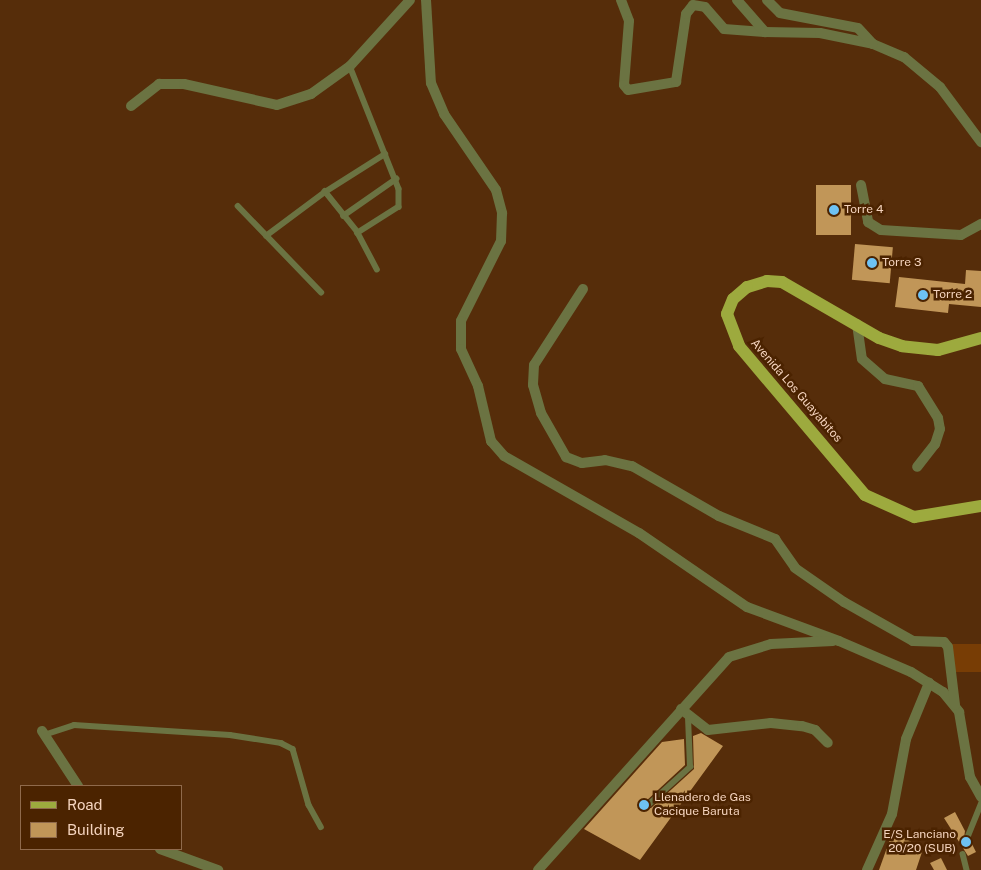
<!DOCTYPE html>
<html>
<head>
<meta charset="utf-8">
<style>
	body { margin:0 }
	#map { position:relative; width:981px; height:870px; overflow:hidden; background:#562d0a; font-family:"Public Sans",sans-serif }
	div>[style] { position:absolute }
	[style*='--x'] { left:calc(var(--x)*1px); top:calc(var(--y)*1px); width:calc(var(--w)*1px); rotate:calc(var(--a)*1deg) }
	.green>* { inset:0; background:#783d05; transform-origin:0 0 }
	.building>* { inset:0; background:#c19658; transform-origin:0 0 }
	.lane>* { height:5.5px; margin:-2.75px; padding:0 2.75px; transform-origin:2.75px; border-radius:2.75px; background:#6b7342 }
	.street>* { height:10px; margin:-5px; padding:0 5px; transform-origin:5px; border-radius:5px; background:#6b7342 }
	.primary>* { height:12px; margin:-6px; padding:0 6px; transform-origin:6px; border-radius:6px; background:#9daa3e }
	.dots>* { width:14px; height:14px; translate:-50% -50%; box-sizing:border-box; border:2px solid #4b2300; border-radius:50% }
	span { translate:-50% -50%; white-space:nowrap; text-align:center; line-height:1.15; -webkit-text-stroke:5px #4b2300; paint-order:stroke }
	.poi-label { font-size:12px; color:#f5d4be }
	.left { translate:0 -50%; text-align:left }
	.right { translate:-100% -50%; text-align:right }
	.street-label { font-size:12px; color:#f5d4be }
	.legend { position:absolute; left:20px; top:785px; width:162px; height:65px; box-sizing:border-box; background:#4b2300; border:1px solid #8f6a4c; margin:0; padding:6px 9px; list-style:none; font-size:15px; color:#f5d4be }
	.legend li { display:flex; align-items:center; gap:10px; height:25px }
	.legend b { width:25px; border:1px solid #8f6a4c }
</style>
</head>
<body>
<div id="map">
	<div class="green">
		<div style="left:981px;top:644px;width:28px;height:32px;rotate:90deg"></div>
	</div>
	<div class="building">
		<div style="left:816px;top:185px;width:35px;height:50px"></div>
		<div style="left:855px;top:244px;width:38px;height:36px;rotate:5deg"></div>
		<div style="clip-path:polygon(966px 270px,981px 271px,981px 307px,949px 304px,948px 313px,895px 307px,899px 277px,965px 284px)"></div>
		<div style="clip-path:polygon(701px 733px,723px 746px,640px 860px,584px 829px,662px 742px,684px 739px,685px 765px,645px 802px,645px 808px,651px 808px,694px 769px,693px 736px)"></div>
		<div style="clip-path:polygon(955px 812px,965px 831px,964px 838px,970px 840px,976px 852px,968px 856px,944px 818px)"></div>
		<div style="clip-path:polygon(893px 831px,923px 849px,916px 870px,879px 870px)"></div>
		<div style="clip-path:polygon(941px 858px,947px 870px,934px 870px,930px 863px)"></div>
	</div>
	<div class="lane">
		<div style="--x:350;--y:66;--w:132;--a:68.3"></div>
		<div style="--x:399;--y:189;--w:18;--a:90"></div>
		<div style="--x:399;--y:207;--w:49;--a:147.6"></div>
		<div style="--x:358;--y:233;--w:41;--a:62.2"></div>
		<div style="--x:238;--y:206;--w:120;--a:46"></div>
		<div style="--x:343;--y:216;--w:65;--a:-34.9"></div>
		<div style="--x:358;--y:233;--w:53;--a:-128.8"></div>
		<div style="--x:325;--y:192;--w:71;--a:-32.3"></div>
		<div style="--x:266;--y:236;--w:74;--a:-36.7"></div>
		<div style="--x:44;--y:735;--w:32;--a:-18"></div>
		<div style="--x:74;--y:725;--w:156;--a:3.7"></div>
		<div style="--x:230;--y:735;--w:52;--a:8.9"></div>
		<div style="--x:281;--y:743;--w:13;--a:27"></div>
		<div style="--x:293;--y:749;--w:58;--a:74.1"></div>
		<div style="--x:309;--y:805;--w:25;--a:61"></div>
		<div style="--x:648;--y:805;--w:57;--a:-42.1"></div>
		<div style="--x:690;--y:767;--w:50;--a:-92.3"></div>
		<div style="--x:968;--y:836;--w:35;--a:-68"></div>
		<div style="--x:963;--y:854;--w:16;--a:76"></div>
	</div>
	<div class="street">
		<div style="--x:426;--y:0;--w:83;--a:86.6"></div>
		<div style="--x:431;--y:83;--w:34;--a:67"></div>
		<div style="--x:444;--y:114;--w:92;--a:55.6"></div>
		<div style="--x:496;--y:190;--w:24;--a:75"></div>
		<div style="--x:502;--y:213;--w:28;--a:92"></div>
		<div style="--x:501;--y:241;--w:89;--a:116.6"></div>
		<div style="--x:461;--y:321;--w:28;--a:90"></div>
		<div style="--x:461;--y:349;--w:41;--a:65.3"></div>
		<div style="--x:478;--y:386;--w:57;--a:76.7"></div>
		<div style="--x:491;--y:441;--w:20;--a:49"></div>
		<div style="--x:504;--y:456;--w:155;--a:29.7"></div>
		<div style="--x:639;--y:533;--w:131;--a:34.4"></div>
		<div style="--x:747;--y:607;--w:98;--a:20.3"></div>
		<div style="--x:839;--y:641;--w:78;--a:23.3"></div>
		<div style="--x:911;--y:672;--w:38;--a:32"></div>
		<div style="--x:943;--y:692;--w:26;--a:51"></div>
		<div style="--x:959;--y:712;--w:66;--a:80.4"></div>
		<div style="--x:970;--y:777;--w:23;--a:61"></div>
		<div style="--x:621;--y:0;--w:22;--a:69"></div>
		<div style="--x:629;--y:21;--w:64;--a:94.5"></div>
		<div style="--x:624;--y:85;--w:6;--a:51"></div>
		<div style="--x:628;--y:90;--w:49;--a:-9.5"></div>
		<div style="--x:676;--y:82;--w:69;--a:-81.6"></div>
		<div style="--x:686;--y:14;--w:11;--a:-52"></div>
		<div style="--x:693;--y:5;--w:12;--a:9"></div>
		<div style="--x:705;--y:7;--w:29;--a:49"></div>
		<div style="--x:724;--y:29;--w:41;--a:4.2"></div>
		<div style="--x:737;--y:0;--w:43;--a:48.8"></div>
		<div style="--x:765;--y:32;--w:55;--a:1"></div>
		<div style="--x:820;--y:33;--w:54;--a:11.7"></div>
		<div style="--x:873;--y:44;--w:34;--a:23"></div>
		<div style="--x:904;--y:57;--w:47;--a:39.8"></div>
		<div style="--x:940;--y:87;--w:69;--a:53.3"></div>
		<div style="--x:767;--y:0;--w:18;--a:45"></div>
		<div style="--x:780;--y:13;--w:79;--a:10.9"></div>
		<div style="--x:858;--y:28;--w:22;--a:47"></div>
		<div style="--x:131;--y:106;--w:36;--a:-38"></div>
		<div style="--x:159;--y:84;--w:25;--a:0"></div>
		<div style="--x:184;--y:84;--w:95;--a:12.7"></div>
		<div style="--x:277;--y:105;--w:36;--a:-18"></div>
		<div style="--x:311;--y:94;--w:48;--a:-35.7"></div>
		<div style="--x:350;--y:66;--w:89;--a:-47.7"></div>
		<div style="--x:861;--y:185;--w:38;--a:79"></div>
		<div style="--x:868;--y:222;--w:15;--a:32"></div>
		<div style="--x:881;--y:230;--w:80;--a:3.6"></div>
		<div style="--x:961;--y:235;--w:23;--a:-29"></div>
		<div style="--x:583;--y:289;--w:90;--a:122.8"></div>
		<div style="--x:534;--y:365;--w:20;--a:93"></div>
		<div style="--x:533;--y:385;--w:29;--a:74"></div>
		<div style="--x:541;--y:413;--w:51;--a:60.4"></div>
		<div style="--x:566;--y:457;--w:17;--a:21"></div>
		<div style="--x:582;--y:463;--w:23;--a:-7"></div>
		<div style="--x:605;--y:460;--w:28;--a:13"></div>
		<div style="--x:632;--y:466;--w:100;--a:29.9"></div>
		<div style="--x:719;--y:516;--w:61;--a:22.3"></div>
		<div style="--x:775;--y:539;--w:35;--a:55"></div>
		<div style="--x:795;--y:568;--w:60;--a:34.8"></div>
		<div style="--x:844;--y:602;--w:79;--a:29.5"></div>
		<div style="--x:913;--y:641;--w:31;--a:2"></div>
		<div style="--x:944;--y:642;--w:6;--a:51"></div>
		<div style="--x:948;--y:647;--w:58;--a:83.1"></div>
		<div style="--x:857;--y:324;--w:35;--a:82"></div>
		<div style="--x:862;--y:359;--w:30;--a:41"></div>
		<div style="--x:885;--y:379;--w:34;--a:12"></div>
		<div style="--x:918;--y:386;--w:38;--a:58"></div>
		<div style="--x:938;--y:418;--w:11;--a:80"></div>
		<div style="--x:940;--y:429;--w:16;--a:108"></div>
		<div style="--x:935;--y:444;--w:29;--a:128"></div>
		<div style="--x:681;--y:709;--w:34;--a:38"></div>
		<div style="--x:708;--y:730;--w:63;--a:-6.3"></div>
		<div style="--x:771;--y:723;--w:31;--a:6"></div>
		<div style="--x:802;--y:726;--w:14;--a:17"></div>
		<div style="--x:815;--y:730;--w:18;--a:45"></div>
		<div style="--x:42;--y:731;--w:66;--a:56.8"></div>
		<div style="--x:160;--y:849;--w:62;--a:19.9"></div>
		<div style="--x:538;--y:870;--w:286;--a:-48.1"></div>
		<div style="--x:729;--y:657;--w:44;--a:-17.2"></div>
		<div style="--x:771;--y:644;--w:62;--a:-2.8"></div>
		<div style="--x:867;--y:870;--w:61;--a:-65.9"></div>
		<div style="--x:892;--y:814;--w:76;--a:-79.4"></div>
		<div style="--x:906;--y:739;--w:61;--a:-67.7"></div>
	</div>
	<div class="primary">
		<div style="--x:981;--y:338;--w:45;--a:164.4"></div>
		<div style="--x:938;--y:350;--w:36;--a:-174"></div>
		<div style="--x:902;--y:346;--w:24;--a:-161"></div>
		<div style="--x:879;--y:338;--w:112;--a:-150"></div>
		<div style="--x:782;--y:282;--w:15;--a:-176"></div>
		<div style="--x:767;--y:281;--w:21;--a:163"></div>
		<div style="--x:747;--y:287;--w:18;--a:139"></div>
		<div style="--x:733;--y:299;--w:16;--a:112"></div>
		<div style="--x:727;--y:314;--w:34;--a:69"></div>
		<div style="--x:739;--y:346;--w:195;--a:49.8"></div>
		<div style="--x:865;--y:495;--w:54;--a:24.2"></div>
		<div style="--x:914;--y:517;--w:68;--a:-9.3"></div>
	</div>
	<div class="dots">
		<div style="left:834px;top:210px;background:#6ec2f3"></div>
		<div style="left:872px;top:263px;background:#6ec2f3"></div>
		<div style="left:923px;top:295px;background:#6ec2f3"></div>
		<div style="left:644px;top:805px;background:#6ec2f3"></div>
		<div style="left:966px;top:842px;background:#6ec2f3"></div>
	</div>
	<div class="poi-label">
		<span class="left" style="left:844px;top:210px">Torre 4</span>
		<span class="left" style="left:882px;top:263px">Torre 3</span>
		<span class="left" style="left:933px;top:295px">Torre 2</span>
		<span class="left" style="left:654px;top:805px">Llenadero de Gas<br>Cacique Baruta</span>
		<span class="right" style="left:956px;top:842px">E/S Lanciano<br>20/20 (SUB)</span>
	</div>
	<div class="street-label">
		<span style="left:796px;top:391px;rotate:49deg">Avenida Los Guayabitos</span>
	</div>
	<ul class="legend">
	<li><b style="height:6px;background:#9daa3e"></b>Road</li>
	<li><b style="height:14px;background:#c19658"></b>Building</li>
	</ul>
</div>
</body>
</html>
